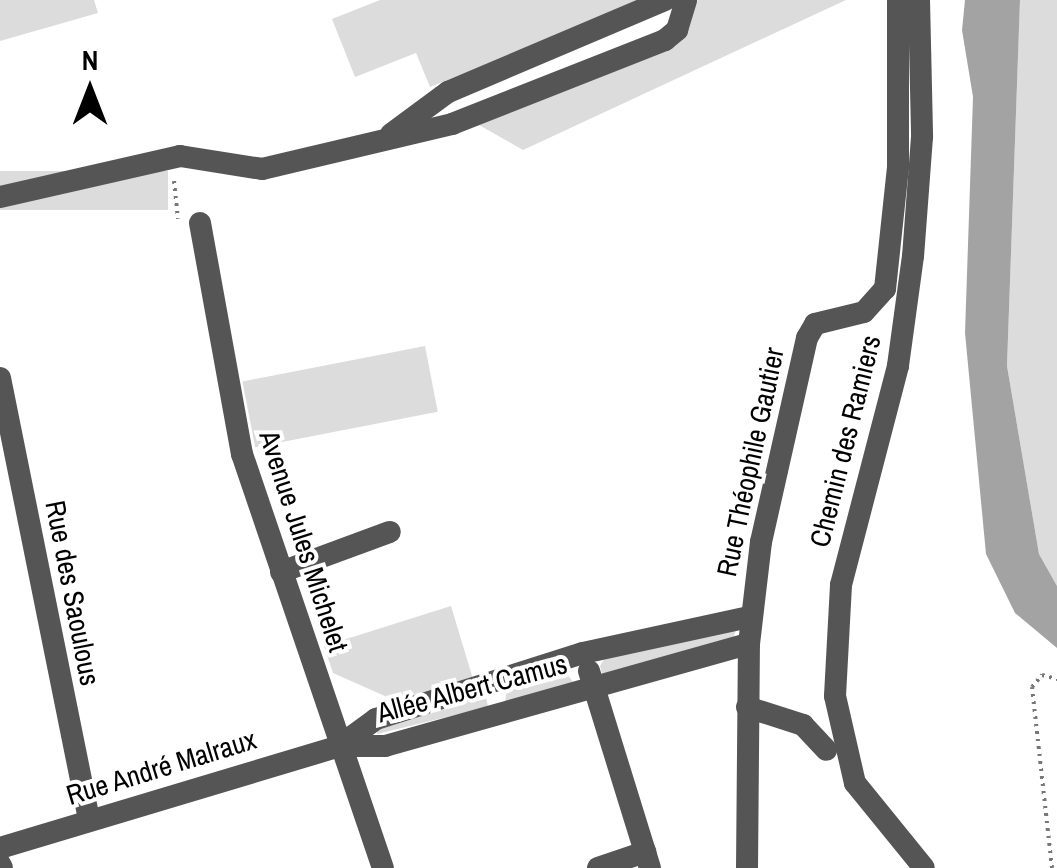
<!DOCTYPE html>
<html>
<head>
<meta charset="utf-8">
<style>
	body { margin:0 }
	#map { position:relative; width:1057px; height:868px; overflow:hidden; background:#fff; font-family:"Archivo Narrow",sans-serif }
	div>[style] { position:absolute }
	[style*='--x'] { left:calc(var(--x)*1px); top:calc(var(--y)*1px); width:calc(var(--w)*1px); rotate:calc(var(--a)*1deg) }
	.green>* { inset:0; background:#dcdcdc; transform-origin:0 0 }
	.water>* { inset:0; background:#a3a3a3 }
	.path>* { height:4px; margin-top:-2px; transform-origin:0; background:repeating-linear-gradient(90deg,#777 0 2.5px,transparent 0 7.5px) }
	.minor>* { height:22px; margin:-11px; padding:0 11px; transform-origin:11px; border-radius:11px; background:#555 }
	span { translate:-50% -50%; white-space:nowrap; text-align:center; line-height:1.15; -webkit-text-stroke:8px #fff; paint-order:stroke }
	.street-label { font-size:28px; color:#000 }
	.north { position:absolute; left:40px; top:40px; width:100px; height:100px; -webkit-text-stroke:8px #fff; paint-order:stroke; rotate:0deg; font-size:28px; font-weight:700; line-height:40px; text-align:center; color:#000 }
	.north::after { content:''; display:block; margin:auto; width:35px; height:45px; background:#000; clip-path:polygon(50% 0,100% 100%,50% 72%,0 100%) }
</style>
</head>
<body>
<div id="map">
	<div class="green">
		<div style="clip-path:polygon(0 0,94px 0,98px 13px,0 41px)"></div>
		<div style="clip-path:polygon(380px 0,645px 0,430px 87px,416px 53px,355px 77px,332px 19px)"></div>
		<div style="clip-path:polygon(698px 0,846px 0,523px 150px,479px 125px,677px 44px)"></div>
		<div style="clip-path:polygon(1020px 0,1057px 0,1057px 586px,1039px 554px,1007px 366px)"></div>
		<div style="left:168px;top:171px;width:39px;height:173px;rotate:90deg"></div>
		<div style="left:425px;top:346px;width:67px;height:186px;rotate:79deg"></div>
		<div style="clip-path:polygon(451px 606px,473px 679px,396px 701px,333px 673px,324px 646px)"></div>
		<div style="clip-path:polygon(736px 630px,733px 639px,602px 674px,600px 666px,604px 659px)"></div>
		<div style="clip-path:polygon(564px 670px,573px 682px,505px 702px,507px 687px)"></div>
		<div style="clip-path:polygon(486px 697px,488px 707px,377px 734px,377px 729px)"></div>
	</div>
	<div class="water">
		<div style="clip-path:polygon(965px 0,1020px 0,1007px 366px,1039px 554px,1057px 586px,1057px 648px,1015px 613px,986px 554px,965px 333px,973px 97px,962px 30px)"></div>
	</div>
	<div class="path">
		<div style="--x:174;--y:181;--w:38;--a:84"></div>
		<div style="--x:1052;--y:868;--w:182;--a:-96.3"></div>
		<div style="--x:1032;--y:687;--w:16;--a:-50"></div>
		<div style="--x:1042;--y:675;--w:16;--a:15"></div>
	</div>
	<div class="minor">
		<div style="--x:919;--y:0;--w:137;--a:88.7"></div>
		<div style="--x:922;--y:137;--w:119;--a:94.3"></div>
		<div style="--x:913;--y:256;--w:111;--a:97.8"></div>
		<div style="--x:898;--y:366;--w:226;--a:104.6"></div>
		<div style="--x:841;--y:585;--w:111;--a:93.1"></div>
		<div style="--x:835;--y:696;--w:89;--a:77.1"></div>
		<div style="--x:855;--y:783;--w:109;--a:50.9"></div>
		<div style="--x:391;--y:134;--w:71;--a:-36.4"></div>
		<div style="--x:448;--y:92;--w:236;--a:-23"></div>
		<div style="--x:0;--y:197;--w:185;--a:-12.8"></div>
		<div style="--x:180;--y:156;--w:83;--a:9"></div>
		<div style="--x:262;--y:169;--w:195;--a:-13.3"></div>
		<div style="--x:452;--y:124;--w:229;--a:-21.5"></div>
		<div style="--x:665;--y:40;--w:16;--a:-40"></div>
		<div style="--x:677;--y:30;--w:31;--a:-73"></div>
		<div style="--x:200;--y:223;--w:235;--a:79.7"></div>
		<div style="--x:242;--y:454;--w:437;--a:71.2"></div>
		<div style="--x:0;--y:378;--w:450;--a:78.6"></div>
		<div style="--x:281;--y:572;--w:116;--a:-20.2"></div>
		<div style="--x:589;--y:671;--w:206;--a:72.8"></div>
		<div style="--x:747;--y:707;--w:59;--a:17.8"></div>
		<div style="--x:803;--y:725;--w:34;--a:47"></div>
		<div style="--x:339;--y:746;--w:46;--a:-36.1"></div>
		<div style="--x:376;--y:719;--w:217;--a:-17.7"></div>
		<div style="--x:583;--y:653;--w:171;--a:-12.2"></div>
		<div style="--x:0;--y:848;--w:354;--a:-16.7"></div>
		<div style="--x:339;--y:746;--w:46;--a:0"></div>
		<div style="--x:385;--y:746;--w:378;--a:-15.7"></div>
		<div style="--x:0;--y:864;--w:4;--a:63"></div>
		<div style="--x:598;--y:868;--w:50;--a:-18.8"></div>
		<div style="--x:747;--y:868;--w:224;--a:-89.5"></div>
		<div style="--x:749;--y:644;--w:103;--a:-83.3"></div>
		<div style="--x:761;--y:542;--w:209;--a:-77.3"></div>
		<div style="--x:807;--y:338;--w:16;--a:-60"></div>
		<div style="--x:815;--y:324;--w:50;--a:-13.8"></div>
		<div style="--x:864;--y:312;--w:31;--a:-48"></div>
		<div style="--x:885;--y:289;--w:123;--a:-83.9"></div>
		<div style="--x:898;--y:167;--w:167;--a:-90"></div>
	</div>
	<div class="street-label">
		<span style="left:845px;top:441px;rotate:-76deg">Chemin des Ramiers</span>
		<span style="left:750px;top:462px;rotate:-78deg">Rue Théophile Gautier</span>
		<span style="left:304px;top:541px;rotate:72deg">Avenue Jules Michelet</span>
		<span style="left:73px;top:593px;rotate:79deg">Rue des Saoulous</span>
		<span style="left:472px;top:688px;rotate:-15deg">Allée Albert Camus</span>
		<span style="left:161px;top:767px;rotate:-17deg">Rue André Malraux</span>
	</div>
	<div class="north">N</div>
</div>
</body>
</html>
